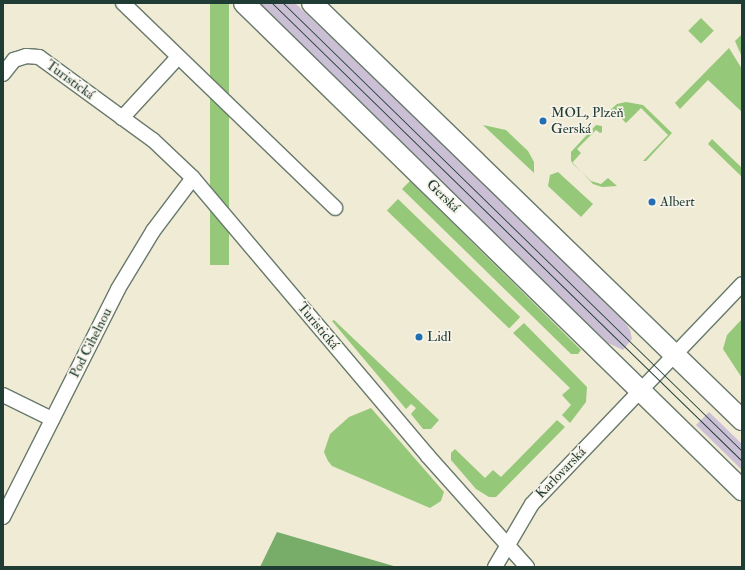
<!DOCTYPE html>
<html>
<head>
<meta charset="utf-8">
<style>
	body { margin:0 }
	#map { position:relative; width:745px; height:570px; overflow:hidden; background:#f0ebd5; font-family:"IM FELL Double Pica",serif }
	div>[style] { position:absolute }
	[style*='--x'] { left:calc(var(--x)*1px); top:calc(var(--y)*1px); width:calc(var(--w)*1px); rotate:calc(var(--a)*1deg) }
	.industrial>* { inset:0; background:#cbbfd5 }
	.green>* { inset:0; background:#95c879; transform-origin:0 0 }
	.forest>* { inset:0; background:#78ac69 }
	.roads { filter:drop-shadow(1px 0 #687a6c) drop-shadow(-1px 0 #687a6c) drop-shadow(0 1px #687a6c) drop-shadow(0 -1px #687a6c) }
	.minor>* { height:14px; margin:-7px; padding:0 7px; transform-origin:7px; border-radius:7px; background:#fff }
	.secondary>* { height:20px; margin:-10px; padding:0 10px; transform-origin:10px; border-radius:10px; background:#fff }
	.tram>* { height:1px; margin:-0.5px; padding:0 0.5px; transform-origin:0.5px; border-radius:0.5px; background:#1f3d34 }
	.dots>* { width:11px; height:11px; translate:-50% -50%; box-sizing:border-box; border:2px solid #f7f3e8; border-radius:50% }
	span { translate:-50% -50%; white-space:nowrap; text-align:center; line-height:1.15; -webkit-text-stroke:3.5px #f7f3e8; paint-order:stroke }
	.street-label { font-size:14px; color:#1f3d34 }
	.poi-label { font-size:14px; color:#1f3d34 }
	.left { translate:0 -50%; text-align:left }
	.frame { position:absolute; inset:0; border:4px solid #1f3d34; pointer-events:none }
</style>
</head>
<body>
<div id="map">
	<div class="industrial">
		<div style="clip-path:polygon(254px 3px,295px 3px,619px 313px,630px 330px,632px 339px,623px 350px,608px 343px)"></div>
		<div style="clip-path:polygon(709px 412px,742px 444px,742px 470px,696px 425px)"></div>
	</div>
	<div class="green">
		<div style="left:210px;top:3px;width:19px;height:262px"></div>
		<div style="left:701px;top:18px;width:18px;height:18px;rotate:45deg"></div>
		<div style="clip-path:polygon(742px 34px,742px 57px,735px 41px)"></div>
		<div style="clip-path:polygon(729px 48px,742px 69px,742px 112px,708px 80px,680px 109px,675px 103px)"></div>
		<div style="clip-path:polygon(626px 102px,643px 105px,672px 133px,646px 161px,643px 161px,668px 135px,641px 108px,626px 123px,618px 115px,615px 119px,608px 112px,617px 104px)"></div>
		<div style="clip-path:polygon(483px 125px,506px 130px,528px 151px,534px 162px,534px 173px)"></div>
		<div style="clip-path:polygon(596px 125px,602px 126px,602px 132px,600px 133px,596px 130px,577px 149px,581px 153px,572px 163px,591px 181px,601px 184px,608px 178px,617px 186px,602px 187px,593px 184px,571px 161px,571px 152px)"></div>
		<div style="clip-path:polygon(712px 139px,742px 168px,742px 177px,708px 144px)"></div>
		<div style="clip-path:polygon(558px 172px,593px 204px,581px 217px,548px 186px,550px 175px)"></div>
		<div style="clip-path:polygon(410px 181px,581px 350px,578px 354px,571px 354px,402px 189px)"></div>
		<div style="left:398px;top:199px;width:170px;height:16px;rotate:44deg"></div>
		<div style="clip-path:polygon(742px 319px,742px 378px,723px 349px,727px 335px)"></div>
		<div style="clip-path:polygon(334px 320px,439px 420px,431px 429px,423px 429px,411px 414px,416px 408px,411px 404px,406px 409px,332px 321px)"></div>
		<div style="clip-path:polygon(524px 323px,587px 387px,586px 402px,570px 423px,562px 415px,571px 405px,562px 395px,570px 388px,513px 333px)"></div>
		<div style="clip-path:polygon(371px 408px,444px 492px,441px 501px,430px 508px,332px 466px,328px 461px,324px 452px,330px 434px,349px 417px)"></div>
		<div style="clip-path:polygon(557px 420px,565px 427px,496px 497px,489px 497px,476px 489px,451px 460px,451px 453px,455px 449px,485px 478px,493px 470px,501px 477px)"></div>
	</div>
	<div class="forest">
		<div style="clip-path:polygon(277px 532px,397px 567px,260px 567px)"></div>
	</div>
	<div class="roads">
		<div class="minor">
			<div style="--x:123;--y:3;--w:295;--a:44"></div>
			<div style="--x:3;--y:74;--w:18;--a:-52"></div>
			<div style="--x:14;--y:60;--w:13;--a:-18"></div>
			<div style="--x:26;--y:56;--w:13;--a:4"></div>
			<div style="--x:39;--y:57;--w:141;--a:36.1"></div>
			<div style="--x:153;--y:140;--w:55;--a:43.5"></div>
			<div style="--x:193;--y:178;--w:363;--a:49.8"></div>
			<div style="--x:427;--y:455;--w:150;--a:48.2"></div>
			<div style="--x:122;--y:118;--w:83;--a:-47.4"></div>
			<div style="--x:3;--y:395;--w:55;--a:26.1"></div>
			<div style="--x:3;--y:517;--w:255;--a:-63.2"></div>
			<div style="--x:118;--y:289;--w:68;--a:-58.9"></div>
			<div style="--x:153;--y:231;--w:66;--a:-53"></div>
			<div style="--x:495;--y:567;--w:73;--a:-59.6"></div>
			<div style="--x:532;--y:504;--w:304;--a:-46.3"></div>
		</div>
		<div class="secondary">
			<div style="--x:244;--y:3;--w:697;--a:44.36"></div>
			<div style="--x:312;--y:3;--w:599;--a:44.12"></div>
		</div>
	</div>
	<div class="tram">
		<div style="--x:272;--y:3;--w:656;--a:44.26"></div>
		<div style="--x:283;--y:3;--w:641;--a:44.31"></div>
	</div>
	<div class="dots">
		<div style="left:543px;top:121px;background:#1f6fb2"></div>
		<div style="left:652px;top:202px;background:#1f6fb2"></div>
		<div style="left:419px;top:337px;background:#1f6fb2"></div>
	</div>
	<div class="street-label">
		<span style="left:70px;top:80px;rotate:36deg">Turistická</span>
		<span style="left:443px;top:196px;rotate:44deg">Gerská</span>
		<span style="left:318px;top:326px;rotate:50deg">Turistická</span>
		<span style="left:91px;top:343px;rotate:-63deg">Pod Cihelnou</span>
		<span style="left:561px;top:473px;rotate:-46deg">Karlovarská</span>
	</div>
	<div class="poi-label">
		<span class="left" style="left:551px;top:121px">MOL, Plzeň<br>Gerská</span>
		<span class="left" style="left:660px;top:202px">Albert</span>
		<span class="left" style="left:427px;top:337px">Lidl</span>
	</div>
	<div class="frame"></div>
</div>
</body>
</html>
